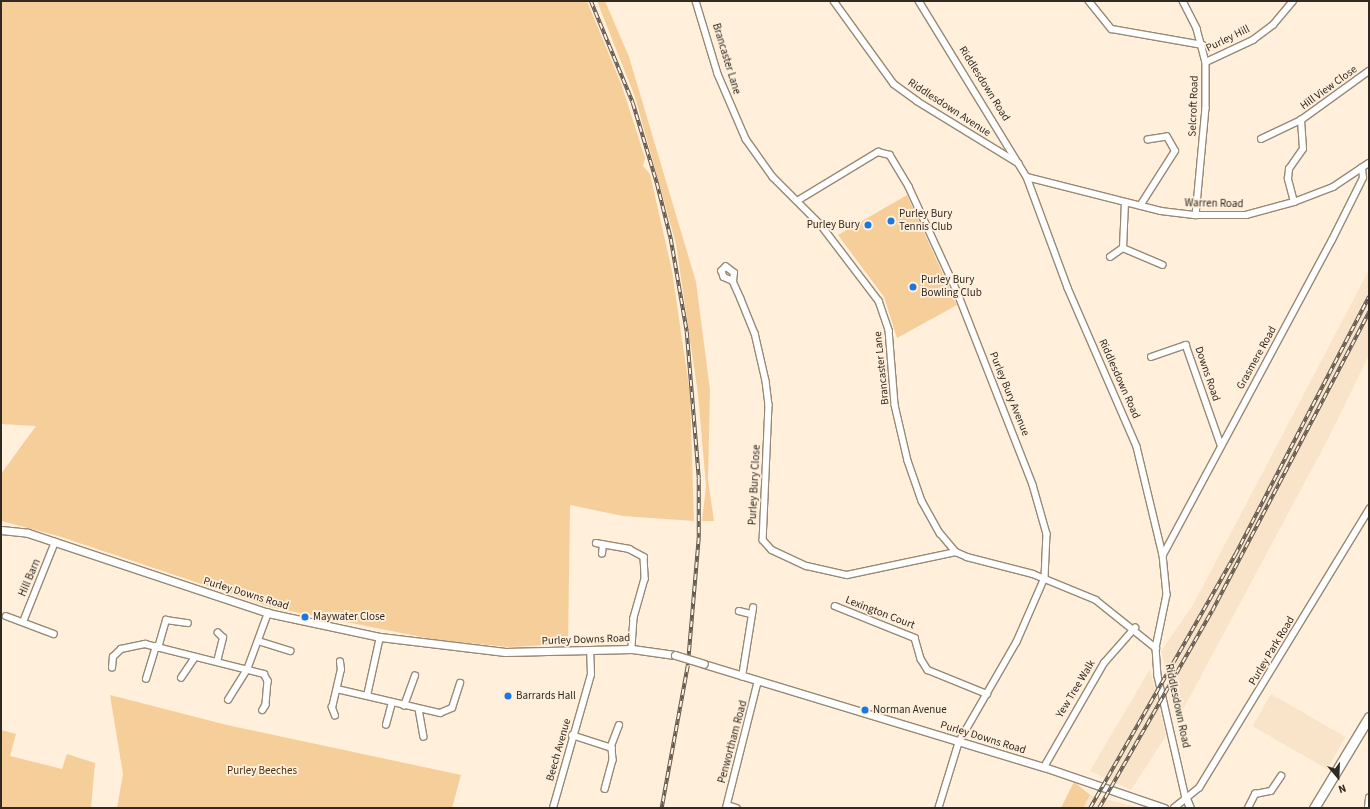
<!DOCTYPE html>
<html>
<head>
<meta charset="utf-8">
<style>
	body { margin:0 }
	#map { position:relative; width:1370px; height:809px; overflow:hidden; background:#ffefdb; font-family:"Source Sans 3",sans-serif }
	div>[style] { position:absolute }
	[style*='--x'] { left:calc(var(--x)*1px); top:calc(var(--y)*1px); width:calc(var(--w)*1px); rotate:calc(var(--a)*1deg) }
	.built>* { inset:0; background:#f9e4ca; transform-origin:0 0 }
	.green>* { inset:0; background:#f6ce99 }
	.roads { filter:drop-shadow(1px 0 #978976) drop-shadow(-1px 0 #978976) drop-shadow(0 1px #978976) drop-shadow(0 -1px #978976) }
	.minor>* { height:5.5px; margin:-2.75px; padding:0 2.75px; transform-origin:2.75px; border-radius:2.75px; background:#fff }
	.tertiary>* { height:7px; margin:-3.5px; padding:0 3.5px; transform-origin:3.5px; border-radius:3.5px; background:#fff }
	.primary>* { height:9px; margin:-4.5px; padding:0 4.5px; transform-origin:4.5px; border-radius:4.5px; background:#fff }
	.rail>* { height:3.5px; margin-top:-1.75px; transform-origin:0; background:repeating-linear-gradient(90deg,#ffefdb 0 6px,#62594f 0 12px); box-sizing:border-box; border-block:1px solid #62594f }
	.bridges { filter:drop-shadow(1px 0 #978976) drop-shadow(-1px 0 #978976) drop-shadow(0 1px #978976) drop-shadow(0 -1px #978976) }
	.tertiary-bridge>* { height:7px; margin:-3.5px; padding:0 3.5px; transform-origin:3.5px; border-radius:3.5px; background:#fff }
	.dots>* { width:11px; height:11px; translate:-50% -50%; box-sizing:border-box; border:2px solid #ffefdb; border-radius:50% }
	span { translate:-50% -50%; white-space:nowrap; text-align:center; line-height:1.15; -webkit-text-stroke:3.5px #ffefdb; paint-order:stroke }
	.street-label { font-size:11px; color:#302a23 }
	.poi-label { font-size:11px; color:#302a23 }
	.left { translate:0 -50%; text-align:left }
	.right { translate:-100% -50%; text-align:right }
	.park-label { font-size:11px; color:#463114 }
	.frame { position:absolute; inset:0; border:2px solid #302a23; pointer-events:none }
	.north { position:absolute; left:1318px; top:757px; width:40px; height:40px; -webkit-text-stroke:3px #ffefdb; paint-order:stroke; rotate:161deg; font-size:11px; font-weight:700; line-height:16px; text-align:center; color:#302a23 }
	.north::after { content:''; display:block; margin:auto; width:14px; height:18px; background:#302a23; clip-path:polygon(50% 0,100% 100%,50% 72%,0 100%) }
</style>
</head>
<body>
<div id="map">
	<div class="built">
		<div style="clip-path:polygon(1369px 270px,1369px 355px,1328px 439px,1178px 719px,1161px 651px,1193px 605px)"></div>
		<div style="clip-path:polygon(1150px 669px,1166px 736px,1131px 790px,1090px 771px)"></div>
		<div style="left:1271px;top:694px;width:86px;height:37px;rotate:30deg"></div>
		<div style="clip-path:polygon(1074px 782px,1090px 795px,1140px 808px,1061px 808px)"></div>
	</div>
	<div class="green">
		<div style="clip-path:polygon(1px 1px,587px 1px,622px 86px,645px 158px,643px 166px,650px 174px,672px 271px,690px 393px,694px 521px,623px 516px,570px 505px,568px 644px,509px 647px,437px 640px,270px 607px,58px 536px,1px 521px,1px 474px,36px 426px,1px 424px)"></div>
		<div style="clip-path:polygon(597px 1px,605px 1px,629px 57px,696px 282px,710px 390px,708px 480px,714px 521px,702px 521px,706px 486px,698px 394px,676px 244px,635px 97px)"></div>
		<div style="clip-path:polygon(907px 195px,957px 305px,897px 338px,884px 297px,838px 235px)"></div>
		<div style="clip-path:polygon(110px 695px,227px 725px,461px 775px,452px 808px,117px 808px,123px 774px)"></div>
		<div style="clip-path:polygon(1px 730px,16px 734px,10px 756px,62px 769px,67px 754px,95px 763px,91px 808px,1px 808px)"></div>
		<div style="clip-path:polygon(1074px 782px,1090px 795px,1083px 808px,1061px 808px)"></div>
	</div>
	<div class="roads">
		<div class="minor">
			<div style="--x:696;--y:1;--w:76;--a:73.2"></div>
			<div style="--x:718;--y:74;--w:71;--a:66.7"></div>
			<div style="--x:746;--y:139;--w:47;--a:54.6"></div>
			<div style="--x:773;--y:177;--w:68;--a:45"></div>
			<div style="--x:821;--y:225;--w:96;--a:52.7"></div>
			<div style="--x:879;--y:301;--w:31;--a:71"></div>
			<div style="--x:889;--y:330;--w:75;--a:85.4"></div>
			<div style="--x:895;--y:405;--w:57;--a:76.9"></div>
			<div style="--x:908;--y:461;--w:42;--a:70.7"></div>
			<div style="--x:922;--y:501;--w:37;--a:61"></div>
			<div style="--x:940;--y:533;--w:25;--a:50"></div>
			<div style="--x:956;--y:552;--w:12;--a:24"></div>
			<div style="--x:967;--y:557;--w:68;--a:14.4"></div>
			<div style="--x:1033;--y:574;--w:68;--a:22.4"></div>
			<div style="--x:1096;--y:600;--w:77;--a:38.7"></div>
			<div style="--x:834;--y:1;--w:102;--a:54.1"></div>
			<div style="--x:894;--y:84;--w:29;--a:36"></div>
			<div style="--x:917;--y:101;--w:119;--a:31.5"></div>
			<div style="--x:919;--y:1;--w:206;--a:58.5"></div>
			<div style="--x:1027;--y:177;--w:118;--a:69.7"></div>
			<div style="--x:1068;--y:288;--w:173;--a:66.5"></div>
			<div style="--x:1137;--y:447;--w:111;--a:76.5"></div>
			<div style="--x:1163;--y:555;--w:40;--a:84.3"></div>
			<div style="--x:1167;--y:595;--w:54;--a:101.7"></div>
			<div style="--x:1156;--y:648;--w:28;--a:86"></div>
			<div style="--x:1158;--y:676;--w:125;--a:77.1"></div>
			<div style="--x:1089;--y:1;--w:36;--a:51"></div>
			<div style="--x:1112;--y:29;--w:92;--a:10"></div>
			<div style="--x:1183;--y:1;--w:31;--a:63"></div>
			<div style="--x:1197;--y:29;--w:34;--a:75"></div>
			<div style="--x:1206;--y:62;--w:46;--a:90"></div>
			<div style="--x:1206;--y:108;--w:107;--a:95.3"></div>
			<div style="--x:1206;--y:62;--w:52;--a:-25.1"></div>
			<div style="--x:1253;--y:40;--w:25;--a:-37"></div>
			<div style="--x:1273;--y:25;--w:31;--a:-50"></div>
			<div style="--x:1261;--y:139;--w:44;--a:-25.4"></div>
			<div style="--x:1027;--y:177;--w:138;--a:14.2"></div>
			<div style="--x:1161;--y:211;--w:35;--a:7"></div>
			<div style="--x:1196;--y:215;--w:50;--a:0"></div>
			<div style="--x:1246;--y:215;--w:50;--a:-15.2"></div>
			<div style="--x:1294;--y:202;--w:42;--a:-21"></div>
			<div style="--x:1333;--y:187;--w:43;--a:-33.7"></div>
			<div style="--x:797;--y:201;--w:95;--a:-31.2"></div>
			<div style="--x:878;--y:152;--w:12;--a:14"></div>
			<div style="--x:890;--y:155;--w:37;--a:59"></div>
			<div style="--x:909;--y:187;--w:115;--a:65.2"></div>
			<div style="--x:957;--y:291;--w:208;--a:68.6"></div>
			<div style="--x:1033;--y:485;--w:51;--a:74.1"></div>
			<div style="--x:1047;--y:534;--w:44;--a:92.6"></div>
			<div style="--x:1045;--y:578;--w:70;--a:113.6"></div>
			<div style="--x:1017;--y:642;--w:116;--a:119.9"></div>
			<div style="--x:959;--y:743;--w:68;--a:107.1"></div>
			<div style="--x:1294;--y:202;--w:24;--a:-105"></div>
			<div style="--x:1288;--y:179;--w:10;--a:-84"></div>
			<div style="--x:1289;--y:169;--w:24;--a:-55"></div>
			<div style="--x:1303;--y:149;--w:29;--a:-94"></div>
			<div style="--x:1301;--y:120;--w:84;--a:-35.8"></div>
			<div style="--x:1140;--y:206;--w:65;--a:-57.5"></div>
			<div style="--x:1175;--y:151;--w:16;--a:-120"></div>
			<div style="--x:1167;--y:137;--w:19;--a:171"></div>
			<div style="--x:1123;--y:248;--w:43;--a:23"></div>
			<div style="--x:1110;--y:257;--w:16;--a:-35"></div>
			<div style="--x:1123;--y:248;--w:45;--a:-87.5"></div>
			<div style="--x:733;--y:281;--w:8;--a:-83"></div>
			<div style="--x:734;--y:273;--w:10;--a:-143"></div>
			<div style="--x:726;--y:267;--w:6;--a:135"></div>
			<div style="--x:722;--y:271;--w:6;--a:72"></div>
			<div style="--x:724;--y:277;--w:10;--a:24"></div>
			<div style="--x:733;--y:281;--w:20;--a:66"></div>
			<div style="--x:741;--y:299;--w:37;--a:68"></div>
			<div style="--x:755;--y:333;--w:49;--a:77.1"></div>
			<div style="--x:766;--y:381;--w:24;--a:83"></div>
			<div style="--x:769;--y:405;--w:135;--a:92.5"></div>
			<div style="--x:763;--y:540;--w:13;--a:48"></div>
			<div style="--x:772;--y:550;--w:38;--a:25"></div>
			<div style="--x:807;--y:566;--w:41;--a:12.7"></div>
			<div style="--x:847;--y:575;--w:111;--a:-11.9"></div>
			<div style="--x:1151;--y:357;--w:37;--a:-19"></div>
			<div style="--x:1186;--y:345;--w:106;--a:70.7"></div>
			<div style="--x:596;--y:543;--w:34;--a:10"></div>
			<div style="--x:629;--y:549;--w:17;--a:28"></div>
			<div style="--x:644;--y:557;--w:22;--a:87"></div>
			<div style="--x:645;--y:579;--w:41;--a:105.8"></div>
			<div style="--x:634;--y:618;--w:31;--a:94"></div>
			<div style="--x:602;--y:554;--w:9;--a:-84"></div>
			<div style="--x:1163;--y:555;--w:357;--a:-61.8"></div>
			<div style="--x:1332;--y:240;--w:69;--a:-63.4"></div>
			<div style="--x:1363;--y:178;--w:10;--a:-96"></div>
			<div style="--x:835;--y:606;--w:86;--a:21.8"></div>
			<div style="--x:915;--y:638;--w:22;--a:74"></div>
			<div style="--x:921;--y:659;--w:13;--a:58"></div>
			<div style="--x:928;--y:670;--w:64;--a:22.1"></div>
			<div style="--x:739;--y:611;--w:12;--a:14"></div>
			<div style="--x:6;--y:616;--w:51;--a:20.6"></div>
			<div style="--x:23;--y:622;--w:86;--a:-68.2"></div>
			<div style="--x:258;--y:641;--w:34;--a:17"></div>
			<div style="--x:158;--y:648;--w:29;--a:-74"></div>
			<div style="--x:166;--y:620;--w:22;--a:8"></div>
			<div style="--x:217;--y:662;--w:25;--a:-76"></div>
			<div style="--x:223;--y:638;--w:7;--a:-135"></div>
			<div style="--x:112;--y:668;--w:11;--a:-85"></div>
			<div style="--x:113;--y:657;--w:11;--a:-45"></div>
			<div style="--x:121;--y:649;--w:25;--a:-12"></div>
			<div style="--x:145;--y:644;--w:123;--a:14.1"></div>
			<div style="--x:264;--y:674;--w:8;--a:60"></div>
			<div style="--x:268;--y:681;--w:24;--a:95"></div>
			<div style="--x:266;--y:705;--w:6;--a:121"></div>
			<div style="--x:742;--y:677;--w:70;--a:-80.9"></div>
			<div style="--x:181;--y:678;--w:25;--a:-56"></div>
			<div style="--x:146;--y:679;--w:34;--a:-73"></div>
			<div style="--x:337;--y:689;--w:106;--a:13.1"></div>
			<div style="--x:440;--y:713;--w:13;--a:-23"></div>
			<div style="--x:452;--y:708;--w:26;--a:-72"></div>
			<div style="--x:367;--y:696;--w:60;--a:-77.6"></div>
			<div style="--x:228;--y:700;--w:36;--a:-58"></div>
			<div style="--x:247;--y:670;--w:61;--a:-69.8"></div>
			<div style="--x:404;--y:706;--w:32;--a:-70"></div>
			<div style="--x:419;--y:709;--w:28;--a:80"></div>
			<div style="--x:335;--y:716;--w:9;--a:-111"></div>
			<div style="--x:332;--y:708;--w:39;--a:-77"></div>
			<div style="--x:341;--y:670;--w:8;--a:-97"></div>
			<div style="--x:386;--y:725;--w:23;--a:-75"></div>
			<div style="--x:572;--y:735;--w:42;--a:18"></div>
			<div style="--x:612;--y:748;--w:12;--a:85"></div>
			<div style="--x:613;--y:760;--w:30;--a:105"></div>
			<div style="--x:611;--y:746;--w:22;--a:-69"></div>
			<div style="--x:1044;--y:767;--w:120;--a:-60"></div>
			<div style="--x:1104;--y:663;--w:47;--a:-48.5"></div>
			<div style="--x:727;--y:805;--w:10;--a:17"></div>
			<div style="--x:553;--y:808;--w:138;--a:-74.1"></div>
			<div style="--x:591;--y:675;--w:24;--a:-92"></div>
			<div style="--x:726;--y:808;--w:131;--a:-75.9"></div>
			<div style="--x:1174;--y:808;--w:32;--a:-39"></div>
			<div style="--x:1199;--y:788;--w:327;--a:-58.6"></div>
			<div style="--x:1248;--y:808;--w:16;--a:-63"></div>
			<div style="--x:1255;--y:794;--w:16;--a:-11"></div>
			<div style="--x:1271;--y:791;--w:18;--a:-56"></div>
			<div style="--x:1368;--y:808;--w:10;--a:-84"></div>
		</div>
		<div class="tertiary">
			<div style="--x:1;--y:530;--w:27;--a:6"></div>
			<div style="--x:28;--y:533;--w:253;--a:18.4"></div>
			<div style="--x:268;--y:613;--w:115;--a:12.1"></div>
			<div style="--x:380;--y:637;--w:126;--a:6.8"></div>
			<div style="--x:505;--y:652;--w:127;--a:-1.4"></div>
			<div style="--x:632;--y:649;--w:43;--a:7.9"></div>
			<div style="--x:704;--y:664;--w:355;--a:16.9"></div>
			<div style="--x:1044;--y:767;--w:127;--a:18.9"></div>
			<div style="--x:1186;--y:798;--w:11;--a:68"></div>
		</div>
		<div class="primary">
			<div style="--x:1314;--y:808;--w:106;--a:-58.9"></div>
		</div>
	</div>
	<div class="rail">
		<div style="--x:591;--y:1;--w:110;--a:67.6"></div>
		<div style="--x:633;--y:103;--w:84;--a:73.3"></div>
		<div style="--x:657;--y:183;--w:58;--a:76"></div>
		<div style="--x:671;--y:239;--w:94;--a:80.2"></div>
		<div style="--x:687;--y:332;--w:147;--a:85.3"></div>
		<div style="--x:699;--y:479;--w:59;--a:90"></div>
		<div style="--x:699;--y:538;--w:128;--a:94.9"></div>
		<div style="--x:688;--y:666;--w:144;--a:100.4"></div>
		<div style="--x:1090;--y:808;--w:292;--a:-60.2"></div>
		<div style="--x:1235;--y:555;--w:291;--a:-62.6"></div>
		<div style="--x:1099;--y:808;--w:227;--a:-60.2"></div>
		<div style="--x:1212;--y:611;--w:338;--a:-62.3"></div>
	</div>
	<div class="bridges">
		<div class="tertiary-bridge">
			<div style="--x:675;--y:655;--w:30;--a:17"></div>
		</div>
	</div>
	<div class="dots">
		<div style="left:891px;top:221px;background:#1b76df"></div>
		<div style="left:868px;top:225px;background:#1b76df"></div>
		<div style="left:913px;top:287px;background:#1b76df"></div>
		<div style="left:305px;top:617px;background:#1b76df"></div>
		<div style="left:508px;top:696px;background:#1b76df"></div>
		<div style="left:865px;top:710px;background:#1b76df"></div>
	</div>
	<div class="street-label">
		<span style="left:1228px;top:39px;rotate:-26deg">Purley Hill</span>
		<span style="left:726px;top:59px;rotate:73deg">Brancaster Lane</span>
		<span style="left:984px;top:84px;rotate:58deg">Riddlesdown Road</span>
		<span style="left:1329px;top:88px;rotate:-36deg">Hill View Close</span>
		<span style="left:1194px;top:106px;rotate:-88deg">Selcroft Road</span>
		<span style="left:949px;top:108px;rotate:33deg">Riddlesdown Avenue</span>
		<span style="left:1214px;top:204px;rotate:1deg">Warren Road</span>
		<span style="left:1257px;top:358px;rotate:-61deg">Grasmere Road</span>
		<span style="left:882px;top:368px;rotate:-96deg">Brancaster Lane</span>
		<span style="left:1207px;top:374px;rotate:71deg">Downs Road</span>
		<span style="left:1119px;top:379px;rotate:66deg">Riddlesdown Road</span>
		<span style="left:1009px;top:394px;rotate:68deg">Purley Bury Avenue</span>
		<span style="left:755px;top:485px;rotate:-87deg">Purley Bury Close</span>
		<span style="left:30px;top:578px;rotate:-67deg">Hill Barn</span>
		<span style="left:246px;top:594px;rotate:17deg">Purley Downs Road</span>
		<span style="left:880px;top:613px;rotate:21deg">Lexington Court</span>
		<span style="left:586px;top:640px;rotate:-2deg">Purley Downs Road</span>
		<span style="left:1272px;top:651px;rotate:-59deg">Purley Park Road</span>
		<span style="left:1076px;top:689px;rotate:-59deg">Yew Tree Walk</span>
		<span style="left:1177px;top:706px;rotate:78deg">Riddlesdown Road</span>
		<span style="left:983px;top:738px;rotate:17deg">Purley Downs Road</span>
		<span style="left:733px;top:742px;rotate:-75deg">Penwortham Road</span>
		<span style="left:559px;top:750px;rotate:-74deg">Beech Avenue</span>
	</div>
	<div class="poi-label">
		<span class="left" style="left:899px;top:221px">Purley Bury<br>Tennis Club</span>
		<span class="right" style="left:860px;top:225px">Purley Bury</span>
		<span class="left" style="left:921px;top:287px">Purley Bury<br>Bowling Club</span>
		<span class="left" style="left:313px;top:617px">Maywater Close</span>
		<span class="left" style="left:516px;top:696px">Barrards Hall</span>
		<span class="left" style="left:873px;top:710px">Norman Avenue</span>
	</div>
	<div class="park-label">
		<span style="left:262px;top:771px">Purley Beeches</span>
	</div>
	<div class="frame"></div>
	<div class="north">N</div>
</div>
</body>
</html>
